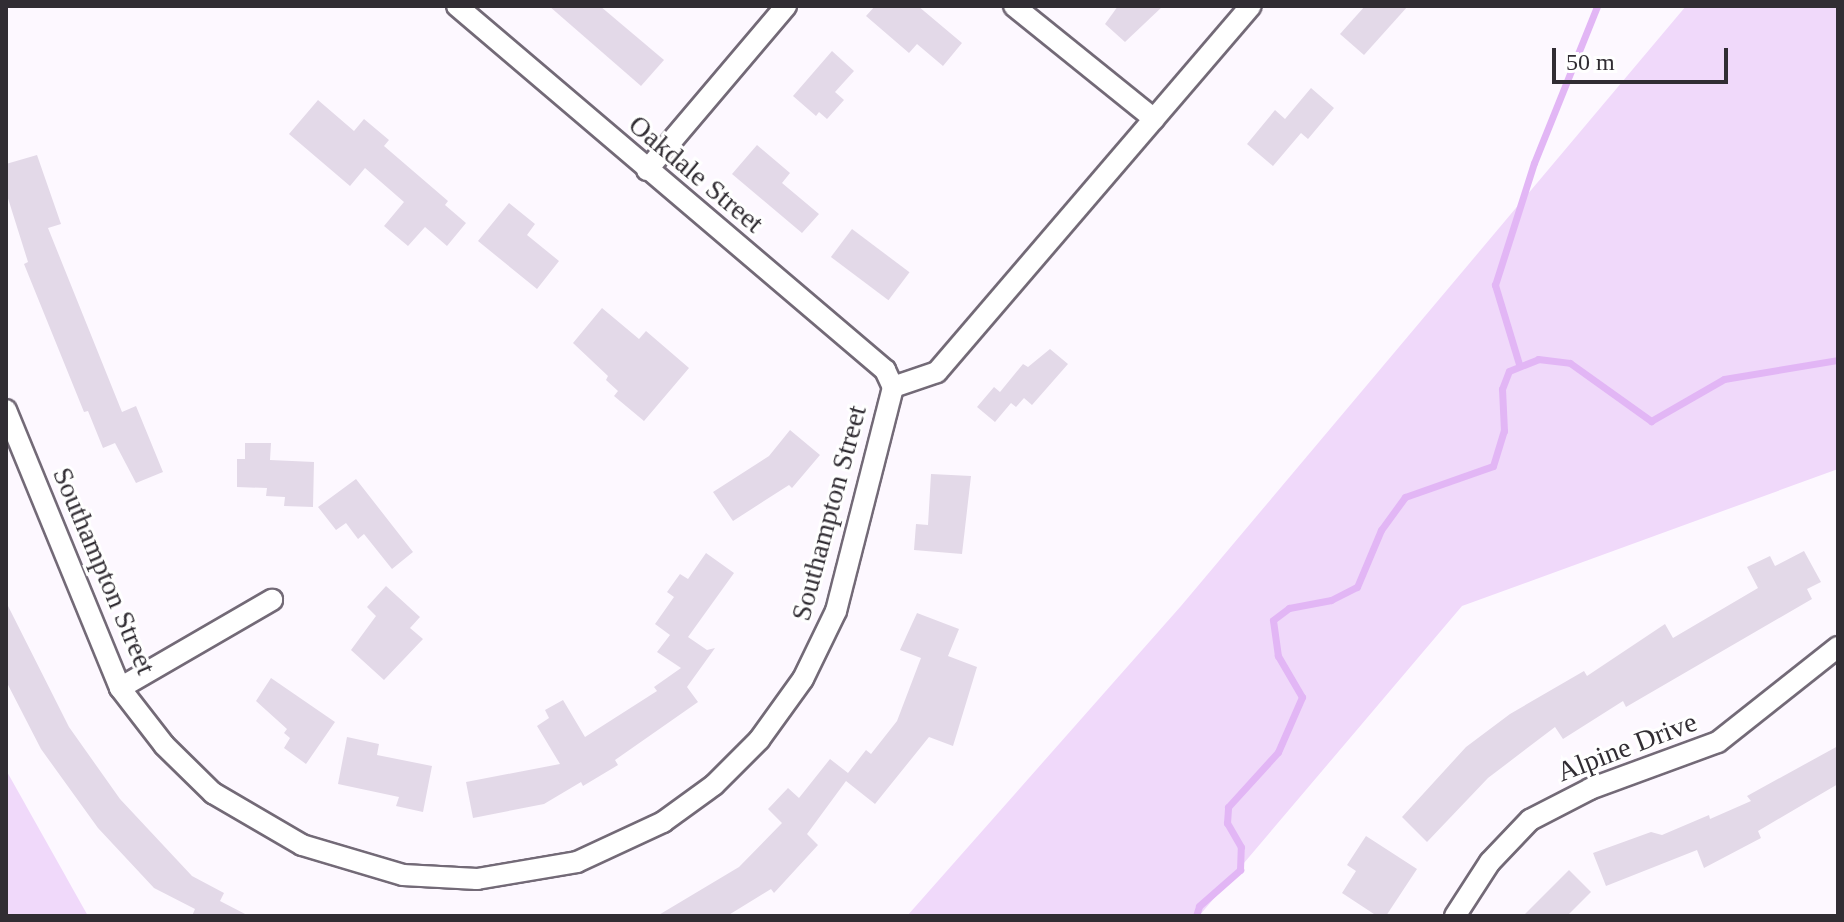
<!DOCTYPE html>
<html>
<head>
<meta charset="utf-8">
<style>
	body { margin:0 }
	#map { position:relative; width:1844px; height:922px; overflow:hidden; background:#fdf8ff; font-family:Georgia,serif }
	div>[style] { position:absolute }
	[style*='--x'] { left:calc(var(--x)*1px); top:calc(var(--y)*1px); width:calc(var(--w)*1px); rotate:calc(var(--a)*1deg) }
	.green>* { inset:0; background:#f0d9fa }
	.stream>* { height:7px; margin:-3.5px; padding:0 3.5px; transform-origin:3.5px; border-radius:3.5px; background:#e2b6f5 }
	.building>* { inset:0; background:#e3d9e8; transform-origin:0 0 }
	.roads { filter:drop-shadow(2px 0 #736a77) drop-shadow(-2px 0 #736a77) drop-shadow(0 2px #736a77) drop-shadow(0 -2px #736a77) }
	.minor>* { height:20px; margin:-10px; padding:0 10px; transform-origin:10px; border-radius:10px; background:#fff }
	span { translate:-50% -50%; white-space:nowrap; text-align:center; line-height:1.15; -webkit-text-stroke:6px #fff; paint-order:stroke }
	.street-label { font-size:28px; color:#312d33 }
	.frame { position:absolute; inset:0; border:8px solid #312d33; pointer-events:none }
	.scale { position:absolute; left:1552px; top:48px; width:176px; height:36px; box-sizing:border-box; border:4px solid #312d33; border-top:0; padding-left:10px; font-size:24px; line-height:28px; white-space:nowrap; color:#312d33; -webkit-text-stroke:6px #fff; paint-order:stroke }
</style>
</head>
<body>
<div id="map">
	<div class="green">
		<div style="clip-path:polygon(1686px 6px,1838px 6px,1838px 469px,1462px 606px,1199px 916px,907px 916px,1181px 606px)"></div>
		<div style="clip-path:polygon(6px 770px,88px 916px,6px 916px)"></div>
	</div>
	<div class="stream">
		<div style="--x:1519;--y:364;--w:83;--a:-106.9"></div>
		<div style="--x:1495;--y:285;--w:128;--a:-72.3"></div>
		<div style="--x:1534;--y:163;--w:169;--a:-68.1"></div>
		<div style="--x:1196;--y:916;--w:10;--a:-73"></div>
		<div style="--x:1199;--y:906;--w:55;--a:-41.3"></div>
		<div style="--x:1240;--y:870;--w:23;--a:-88"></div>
		<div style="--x:1241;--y:847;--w:28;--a:-120"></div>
		<div style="--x:1227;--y:823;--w:16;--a:-86"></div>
		<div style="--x:1228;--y:807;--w:74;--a:-47.7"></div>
		<div style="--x:1278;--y:752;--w:60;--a:-66.4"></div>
		<div style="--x:1302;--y:697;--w:48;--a:-120.3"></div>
		<div style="--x:1278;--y:656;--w:36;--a:-98"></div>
		<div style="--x:1273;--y:620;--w:20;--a:-37"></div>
		<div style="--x:1289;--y:608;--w:43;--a:-10.8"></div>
		<div style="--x:1331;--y:600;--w:29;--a:-27"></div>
		<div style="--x:1357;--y:587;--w:62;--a:-67.2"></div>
		<div style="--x:1381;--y:530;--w:41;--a:-54"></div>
		<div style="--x:1405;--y:497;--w:93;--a:-19.4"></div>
		<div style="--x:1493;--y:466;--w:37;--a:-73"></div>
		<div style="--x:1504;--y:431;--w:42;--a:-92.7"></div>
		<div style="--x:1502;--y:389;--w:19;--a:-69"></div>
		<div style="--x:1509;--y:371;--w:31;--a:-22"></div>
		<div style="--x:1538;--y:359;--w:32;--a:7"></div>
		<div style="--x:1570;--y:363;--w:100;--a:35.6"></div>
		<div style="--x:1651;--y:421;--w:84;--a:-29.9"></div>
		<div style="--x:1724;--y:379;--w:116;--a:-9.5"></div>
	</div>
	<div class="building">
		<div style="clip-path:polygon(549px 6px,600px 6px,664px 60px,641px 86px)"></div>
		<div style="clip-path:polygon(875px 6px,918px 6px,962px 43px,943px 66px,917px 44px,909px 53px,866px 16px)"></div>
		<div style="clip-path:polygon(1118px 6px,1163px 6px,1125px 42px,1105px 24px)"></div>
		<div style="clip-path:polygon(1365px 6px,1408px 6px,1364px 55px,1340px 34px)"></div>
		<div style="clip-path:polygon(832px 51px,854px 71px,835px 92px,844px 100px,827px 119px,819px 112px,816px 116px,793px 96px)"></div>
		<div style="clip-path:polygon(1311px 88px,1334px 108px,1308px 139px,1301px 133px,1273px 166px,1247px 144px,1275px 110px,1285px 119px)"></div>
		<div style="clip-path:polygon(318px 100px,354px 131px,364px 119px,389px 140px,384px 146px,448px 201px,445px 205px,466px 223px,447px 246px,425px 227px,408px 246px,384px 226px,404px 202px,365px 168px,350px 186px,289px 134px)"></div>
		<div style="clip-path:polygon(757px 145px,790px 173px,782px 183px,819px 214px,802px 233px,732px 174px)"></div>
		<div style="clip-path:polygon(37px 155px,61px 224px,48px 228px,122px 412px,136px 406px,163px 472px,136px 483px,115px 443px,103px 448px,88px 411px,84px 412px,24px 264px,28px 262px,6px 192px,6px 164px)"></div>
		<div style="clip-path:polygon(509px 203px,535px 224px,527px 235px,559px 261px,537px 289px,478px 241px)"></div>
		<div style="left:852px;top:229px;width:72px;height:35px;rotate:37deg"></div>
		<div style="clip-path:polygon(602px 308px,639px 339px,646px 331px,689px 368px,644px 421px,614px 396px,618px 391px,606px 380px,608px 376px,573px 343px)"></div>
		<div style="clip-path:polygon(1050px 349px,1068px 364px,1032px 405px,1024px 398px,1016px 407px,1011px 403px,995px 422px,977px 407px,994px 387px,1000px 392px,1023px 364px,1028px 367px)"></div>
		<div style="clip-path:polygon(790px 430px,820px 455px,792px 488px,789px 485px,733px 521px,713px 492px,769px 456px)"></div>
		<div style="clip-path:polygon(245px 443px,271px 443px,270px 460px,314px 462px,313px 507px,284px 506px,285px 497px,266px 496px,267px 488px,237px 487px,237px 459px,245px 459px)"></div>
		<div style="clip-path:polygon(931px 474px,971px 476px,962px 554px,914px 550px,916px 524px,928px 525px)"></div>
		<div style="clip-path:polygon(356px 479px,413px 552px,392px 569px,364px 534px,358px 539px,346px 523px,336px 530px,318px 507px)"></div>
		<div style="clip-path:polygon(1804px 551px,1821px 582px,1807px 589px,1812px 599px,1626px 707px,1623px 701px,1563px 739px,1555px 727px,1488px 778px,1427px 842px,1402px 817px,1466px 747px,1510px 714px,1584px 671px,1587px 676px,1665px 624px,1673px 638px,1758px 588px,1747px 567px,1770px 556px,1775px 566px)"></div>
		<div style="clip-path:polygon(706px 553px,734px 573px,688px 637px,707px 650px,715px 648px,687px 687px,698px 702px,615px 760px,618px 765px,583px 786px,581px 782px,544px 804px,473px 818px,466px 782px,560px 764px,537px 726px,549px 718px,545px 710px,563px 700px,585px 737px,657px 691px,654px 687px,681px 668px,657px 652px,670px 635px,655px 624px,674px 597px,667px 592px,680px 574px,688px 579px)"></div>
		<div style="clip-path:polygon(386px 586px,420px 617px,410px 628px,423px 639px,384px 680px,351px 650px,376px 616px,367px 607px)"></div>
		<div style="clip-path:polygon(6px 602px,69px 727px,120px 799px,192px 876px,224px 893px,220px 901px,249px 916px,192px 916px,195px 909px,154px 888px,98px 828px,41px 749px,6px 681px)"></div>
		<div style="clip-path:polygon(917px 613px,959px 629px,948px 656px,977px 667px,953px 746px,929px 737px,875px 804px,846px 781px,807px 834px,818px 845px,774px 893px,771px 889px,727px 916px,657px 916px,739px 867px,782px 823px,768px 809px,788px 788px,799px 798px,830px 759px,848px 773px,866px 750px,871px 754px,897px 721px,921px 658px,900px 650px)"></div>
		<div style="clip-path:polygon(271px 678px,335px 722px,306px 764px,284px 748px,290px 738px,284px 733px,287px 729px,256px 701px)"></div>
		<div style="clip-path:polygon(347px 737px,379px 744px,377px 755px,432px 766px,423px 812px,396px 806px,399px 797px,338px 784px)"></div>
		<div style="clip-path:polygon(1838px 746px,1838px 784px,1758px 831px,1761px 838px,1704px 868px,1697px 850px,1606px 886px,1593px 853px,1651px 832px,1662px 835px,1709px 815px,1710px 819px,1751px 801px,1747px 796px)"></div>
		<div style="clip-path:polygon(1366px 836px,1417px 869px,1386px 916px,1377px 916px,1342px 893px,1356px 871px,1347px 865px)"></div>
		<div style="clip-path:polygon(1569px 870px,1591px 892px,1567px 916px,1523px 916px)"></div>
	</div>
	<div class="roads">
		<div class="minor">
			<div style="--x:457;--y:6;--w:562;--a:40.38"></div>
			<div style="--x:885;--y:370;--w:19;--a:65"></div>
			<div style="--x:1014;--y:6;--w:180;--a:38.9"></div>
			<div style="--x:647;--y:170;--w:215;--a:-49.7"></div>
			<div style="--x:6;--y:410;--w:300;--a:67.7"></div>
			<div style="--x:120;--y:688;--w:72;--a:52.3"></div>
			<div style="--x:164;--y:745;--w:69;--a:44.4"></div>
			<div style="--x:213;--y:793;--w:103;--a:30.3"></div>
			<div style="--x:302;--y:845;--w:105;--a:16.5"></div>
			<div style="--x:403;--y:875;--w:74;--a:3.1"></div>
			<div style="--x:477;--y:879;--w:101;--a:-9.6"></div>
			<div style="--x:577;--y:862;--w:95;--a:-24.9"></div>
			<div style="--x:663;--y:822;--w:63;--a:-36"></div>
			<div style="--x:714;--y:785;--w:64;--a:-45"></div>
			<div style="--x:759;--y:740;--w:75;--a:-54.2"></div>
			<div style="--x:803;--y:679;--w:76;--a:-64.1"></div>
			<div style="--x:836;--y:611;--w:231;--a:-75.7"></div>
			<div style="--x:893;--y:387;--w:46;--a:-18.8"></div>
			<div style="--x:937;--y:372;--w:482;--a:-49.4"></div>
			<div style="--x:120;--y:688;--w:176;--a:-30.1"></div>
			<div style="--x:1455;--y:916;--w:64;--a:-57.1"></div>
			<div style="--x:1490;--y:862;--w:58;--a:-46.4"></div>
			<div style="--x:1530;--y:820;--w:68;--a:-27.3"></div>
			<div style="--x:1590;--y:789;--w:136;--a:-20.2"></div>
			<div style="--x:1718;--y:742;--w:153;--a:-38.4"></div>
		</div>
	</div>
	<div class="street-label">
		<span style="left:696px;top:174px;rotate:40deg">Oakdale Street</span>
		<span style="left:829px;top:513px;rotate:-75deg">Southampton Street</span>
		<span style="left:104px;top:571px;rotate:67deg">Southampton Street</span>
		<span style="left:1627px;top:747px;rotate:-21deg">Alpine Drive</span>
	</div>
	<div class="frame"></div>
	<div class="scale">50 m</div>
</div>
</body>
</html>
